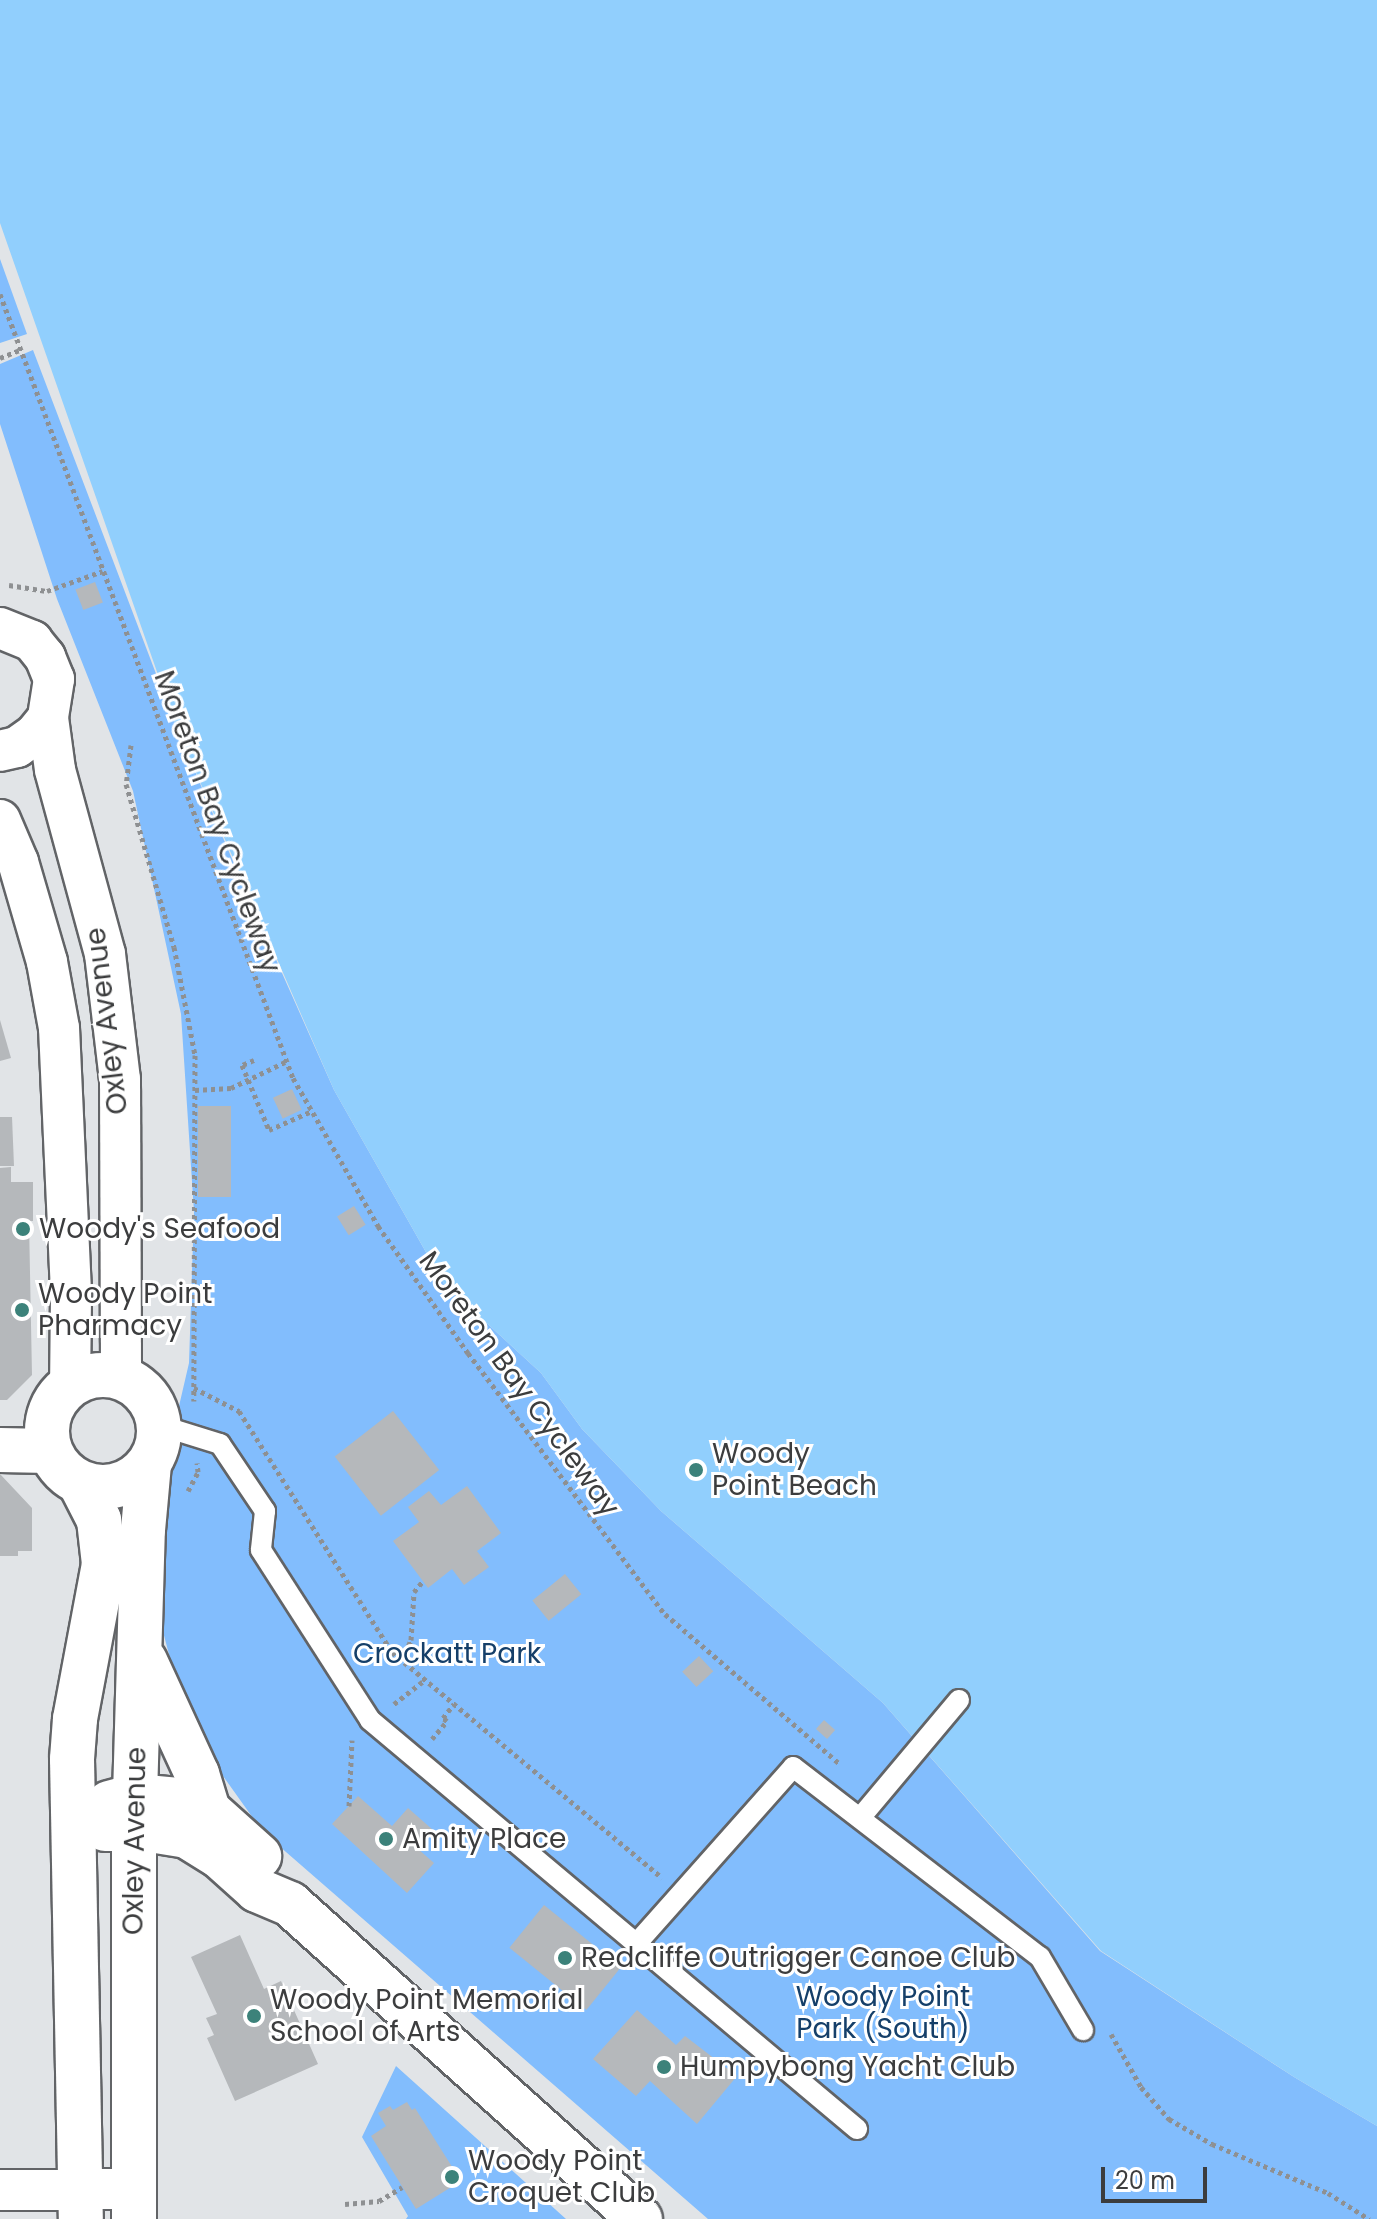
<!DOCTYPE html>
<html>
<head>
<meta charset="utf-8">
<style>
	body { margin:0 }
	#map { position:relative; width:1377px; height:2219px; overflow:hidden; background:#e1e4e7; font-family:Poppins,sans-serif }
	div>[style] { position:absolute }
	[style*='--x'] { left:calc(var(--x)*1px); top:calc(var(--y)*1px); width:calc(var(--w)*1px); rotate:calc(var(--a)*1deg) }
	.green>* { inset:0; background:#82bdfd }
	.water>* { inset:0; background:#91cffd }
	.building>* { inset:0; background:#b5b8bb; transform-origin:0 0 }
	.path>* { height:5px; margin-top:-2.5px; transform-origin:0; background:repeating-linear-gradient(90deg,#8e9092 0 4px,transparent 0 8px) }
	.roads { filter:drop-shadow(2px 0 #626467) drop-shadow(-2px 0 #626467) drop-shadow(0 2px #626467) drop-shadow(0 -2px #626467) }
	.lane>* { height:20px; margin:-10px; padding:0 10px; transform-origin:10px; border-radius:10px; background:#fff }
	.street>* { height:40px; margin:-20px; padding:0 20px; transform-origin:20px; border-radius:20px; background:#fff }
	.secondary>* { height:44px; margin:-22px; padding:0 22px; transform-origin:22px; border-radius:22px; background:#fff }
	.secondary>.ring { margin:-22px; padding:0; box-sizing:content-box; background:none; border:44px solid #fff; border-radius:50% }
	.dots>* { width:22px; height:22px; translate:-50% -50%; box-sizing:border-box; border:4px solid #fff; border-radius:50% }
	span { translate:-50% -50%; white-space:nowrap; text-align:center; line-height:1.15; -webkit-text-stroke:6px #fff; paint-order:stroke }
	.street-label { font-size:28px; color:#3c3d3e }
	.poi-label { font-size:28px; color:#3c3d3e }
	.left { translate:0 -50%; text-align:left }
	.park-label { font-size:28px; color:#153f69 }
	.scale { position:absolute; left:1101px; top:2167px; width:106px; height:36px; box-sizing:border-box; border:4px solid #3c3d3e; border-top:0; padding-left:10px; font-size:24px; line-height:28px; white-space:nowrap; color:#3c3d3e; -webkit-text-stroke:6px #fff; paint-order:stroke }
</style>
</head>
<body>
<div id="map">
	<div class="green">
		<div style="clip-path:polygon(0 259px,27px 334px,0 343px)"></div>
		<div style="clip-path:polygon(33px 350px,177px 729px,246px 892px,334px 1090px,444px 1284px,541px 1373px,582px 1429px,661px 1511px,883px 1703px,1100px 1951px,1294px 2077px,1377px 2126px,1377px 2219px,708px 2219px,263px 1832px,188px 1727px,161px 1624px,163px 1475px,189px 1363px,194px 1212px,181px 1014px,133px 791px,57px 599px,0 424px,0 364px)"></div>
		<div style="clip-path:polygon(396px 2066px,566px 2219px,406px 2219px,408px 2216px,362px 2137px)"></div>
	</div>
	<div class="water">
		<div style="clip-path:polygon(0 0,1377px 0,1377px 2126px,1294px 2077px,1101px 1951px,883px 1703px,661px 1511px,582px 1429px,541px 1373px,444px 1284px,334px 1090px,177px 729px,0 223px)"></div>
	</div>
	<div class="building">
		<div style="left:95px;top:582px;width:22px;height:21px;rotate:69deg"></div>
		<div style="clip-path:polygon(0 1020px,11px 1058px,0 1061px)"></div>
		<div style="left:292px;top:1089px;width:23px;height:21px;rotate:65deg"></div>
		<div style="left:198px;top:1106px;width:33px;height:91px"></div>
		<div style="clip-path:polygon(0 1117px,12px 1117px,14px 1166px,0 1166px)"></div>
		<div style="clip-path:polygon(11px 1167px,11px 1182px,33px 1182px,33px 1221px,29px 1221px,32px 1375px,7px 1400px,0 1400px,0 1168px)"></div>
		<div style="left:354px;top:1206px;width:22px;height:20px;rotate:58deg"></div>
		<div style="left:393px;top:1411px;width:75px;height:74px;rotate:52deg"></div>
		<div style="clip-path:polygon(0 1474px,32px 1508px,32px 1551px,18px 1551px,18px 1556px,0 1556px)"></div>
		<div style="clip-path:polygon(467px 1486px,501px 1533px,477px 1551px,489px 1567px,464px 1585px,452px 1569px,428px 1588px,393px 1541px,419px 1522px,408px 1507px,429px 1491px,441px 1505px)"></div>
		<div style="left:565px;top:1574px;width:26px;height:42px;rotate:51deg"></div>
		<div style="left:699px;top:1656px;width:21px;height:23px;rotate:47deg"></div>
		<div style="left:824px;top:1720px;width:15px;height:12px;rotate:42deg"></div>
		<div style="clip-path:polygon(358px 1796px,392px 1826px,408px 1808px,433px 1830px,417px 1848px,434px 1863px,407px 1893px,332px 1824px)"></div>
		<div style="left:544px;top:1905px;width:99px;height:55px;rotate:39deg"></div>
		<div style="clip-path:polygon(240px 1935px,264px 1989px,281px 1981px,318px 2064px,235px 2101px,207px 2038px,214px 2035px,206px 2018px,217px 2014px,191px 1957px)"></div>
		<div style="clip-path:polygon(637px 2010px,676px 2045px,685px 2036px,737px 2076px,697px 2124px,650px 2081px,636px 2096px,593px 2059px)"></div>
		<div style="clip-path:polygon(407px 2102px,412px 2110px,415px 2108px,461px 2181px,416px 2209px,371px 2136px,386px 2126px,378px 2113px,390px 2106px,393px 2110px)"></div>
	</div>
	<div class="path">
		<div style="--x:0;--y:294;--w:837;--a:69.51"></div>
		<div style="--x:293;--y:1078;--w:171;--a:60.1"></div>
		<div style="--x:378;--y:1226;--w:156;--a:54.7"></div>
		<div style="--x:468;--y:1353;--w:327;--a:53"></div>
		<div style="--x:665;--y:1614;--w:229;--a:40.6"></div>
		<div style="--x:0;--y:358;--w:24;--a:-22"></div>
		<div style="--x:9;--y:585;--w:38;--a:9"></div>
		<div style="--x:47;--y:591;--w:59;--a:-19.7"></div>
		<div style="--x:131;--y:745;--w:39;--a:97"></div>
		<div style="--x:126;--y:784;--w:170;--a:73.6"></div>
		<div style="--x:174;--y:947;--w:110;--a:79"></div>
		<div style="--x:195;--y:1055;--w:346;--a:90.2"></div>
		<div style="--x:254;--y:1060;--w:13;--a:157"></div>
		<div style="--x:242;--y:1065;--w:70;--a:67.4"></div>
		<div style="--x:269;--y:1130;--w:47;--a:-23.8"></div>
		<div style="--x:195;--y:1090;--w:36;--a:-3"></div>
		<div style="--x:231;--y:1088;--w:60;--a:-25.7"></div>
		<div style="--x:194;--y:1388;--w:51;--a:27.1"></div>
		<div style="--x:239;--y:1411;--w:285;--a:57.6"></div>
		<div style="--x:392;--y:1652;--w:352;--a:39.9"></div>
		<div style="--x:188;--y:1491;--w:21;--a:-62"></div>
		<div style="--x:198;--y:1472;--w:9;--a:-96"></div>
		<div style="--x:402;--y:1660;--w:22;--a:-66"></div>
		<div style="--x:411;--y:1640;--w:48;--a:-86.4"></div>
		<div style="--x:414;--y:1592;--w:14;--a:-51"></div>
		<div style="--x:394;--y:1704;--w:39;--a:-38"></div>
		<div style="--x:432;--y:1739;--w:23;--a:-50"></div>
		<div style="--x:447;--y:1721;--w:5;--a:-143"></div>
		<div style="--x:443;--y:1718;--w:18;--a:-52"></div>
		<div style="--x:349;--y:1806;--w:66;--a:-87.4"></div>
		<div style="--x:1111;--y:2034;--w:61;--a:60.5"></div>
		<div style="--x:1141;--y:2087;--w:43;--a:48.8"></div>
		<div style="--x:1169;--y:2119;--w:50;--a:30.2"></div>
		<div style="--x:1212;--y:2144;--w:126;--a:22.9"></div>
		<div style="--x:1328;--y:2193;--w:49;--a:32.4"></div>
		<div style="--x:345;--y:2204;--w:34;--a:-5"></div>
		<div style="--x:379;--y:2201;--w:27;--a:-31"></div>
	</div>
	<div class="roads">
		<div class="lane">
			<div style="--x:159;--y:1425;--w:64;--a:17.3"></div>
			<div style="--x:220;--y:1444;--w:81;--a:56.1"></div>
			<div style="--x:265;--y:1511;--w:39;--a:96"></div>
			<div style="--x:261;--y:1550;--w:202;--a:57.3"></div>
			<div style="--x:370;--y:1720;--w:636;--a:40.02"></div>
			<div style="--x:860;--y:1818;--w:154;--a:-50"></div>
			<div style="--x:637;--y:1943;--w:235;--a:-48.4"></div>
			<div style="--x:793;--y:1767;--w:312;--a:37.6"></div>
			<div style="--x:1040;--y:1957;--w:85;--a:59.5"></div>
		</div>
		<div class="street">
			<div style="--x:0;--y:628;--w:35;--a:22"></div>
			<div style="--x:32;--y:641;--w:21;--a:51"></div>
			<div style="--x:45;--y:657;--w:24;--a:68"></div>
			<div style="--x:54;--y:679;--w:39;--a:99"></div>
			<div style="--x:48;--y:718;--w:22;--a:129"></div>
			<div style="--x:34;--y:735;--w:21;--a:145"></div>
			<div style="--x:17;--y:747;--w:17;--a:167"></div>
			<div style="--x:48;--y:718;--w:52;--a:82.3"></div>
			<div style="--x:55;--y:770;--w:191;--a:74.8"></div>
			<div style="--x:105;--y:954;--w:126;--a:83.2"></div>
			<div style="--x:120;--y:1079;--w:299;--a:89.8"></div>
			<div style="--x:0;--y:820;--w:46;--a:66.8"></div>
			<div style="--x:18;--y:862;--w:104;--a:73.8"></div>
			<div style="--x:47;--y:962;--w:67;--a:79.7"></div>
			<div style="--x:59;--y:1028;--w:268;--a:87.4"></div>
			<div style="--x:71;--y:1296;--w:89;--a:90.6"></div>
			<div style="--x:0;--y:2190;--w:133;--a:-0.4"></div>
		</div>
		<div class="secondary">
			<div class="ring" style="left:47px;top:1375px;width:68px;height:68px"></div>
			<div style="--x:0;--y:1450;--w:49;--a:1.2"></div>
			<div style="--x:80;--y:1483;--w:42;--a:62.8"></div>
			<div style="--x:99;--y:1520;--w:44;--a:83.5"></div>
			<div style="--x:104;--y:1564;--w:158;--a:100.6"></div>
			<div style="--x:75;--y:1719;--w:40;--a:94.3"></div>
			<div style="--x:72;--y:1759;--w:460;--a:88.9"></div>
			<div style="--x:145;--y:1661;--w:124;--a:65.3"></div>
			<div style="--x:197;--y:1774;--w:38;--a:73"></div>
			<div style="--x:109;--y:1803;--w:27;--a:-15"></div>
			<div style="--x:135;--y:1796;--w:54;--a:5.3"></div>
			<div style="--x:189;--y:1801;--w:21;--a:25"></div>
			<div style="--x:208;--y:1810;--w:69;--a:42"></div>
			<div style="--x:105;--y:1829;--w:39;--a:0"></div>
			<div style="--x:144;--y:1829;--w:44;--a:9.2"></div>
			<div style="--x:187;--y:1836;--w:36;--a:32"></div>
			<div style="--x:218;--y:1855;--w:52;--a:41.9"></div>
			<div style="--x:257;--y:1890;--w:36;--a:23"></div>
			<div style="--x:290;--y:1904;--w:471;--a:42"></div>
			<div style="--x:134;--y:2219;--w:390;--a:-90"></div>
			<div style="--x:134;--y:1829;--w:299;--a:-88.3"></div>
			<div style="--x:143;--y:1530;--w:66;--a:-84.8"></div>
		</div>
	</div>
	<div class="dots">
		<div style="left:23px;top:1229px;background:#3c827a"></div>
		<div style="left:22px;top:1310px;background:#3c827a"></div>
		<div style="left:696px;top:1470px;background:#3c827a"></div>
		<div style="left:386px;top:1839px;background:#3c827a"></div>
		<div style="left:565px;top:1958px;background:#3c827a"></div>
		<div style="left:254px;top:2016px;background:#3c827a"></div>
		<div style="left:664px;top:2067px;background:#3c827a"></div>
		<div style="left:452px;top:2177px;background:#3c827a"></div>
	</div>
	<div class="street-label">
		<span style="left:217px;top:822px;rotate:70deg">Moreton Bay Cycleway</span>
		<span style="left:107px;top:1021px;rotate:-97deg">Oxley Avenue</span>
		<span style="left:519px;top:1384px;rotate:54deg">Moreton Bay Cycleway</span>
		<span style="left:135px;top:1841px;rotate:-89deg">Oxley Avenue</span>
	</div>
	<div class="poi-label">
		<span class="left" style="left:39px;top:1229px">Woody's Seafood</span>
		<span class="left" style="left:38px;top:1310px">Woody Point<br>Pharmacy</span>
		<span class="left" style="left:712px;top:1470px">Woody<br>Point Beach</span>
		<span class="left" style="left:402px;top:1839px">Amity Place</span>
		<span class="left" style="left:581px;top:1958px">Redcliffe Outrigger Canoe Club</span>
		<span class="left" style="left:270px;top:2016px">Woody Point Memorial<br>School of Arts</span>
		<span class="left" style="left:680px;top:2067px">Humpybong Yacht Club</span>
		<span class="left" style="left:468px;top:2177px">Woody Point<br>Croquet Club</span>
	</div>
	<div class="park-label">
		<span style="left:447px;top:1654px">Crockatt Park</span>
		<span style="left:883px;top:2013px">Woody Point<br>Park (South)</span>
	</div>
	<div class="scale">20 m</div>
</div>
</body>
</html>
